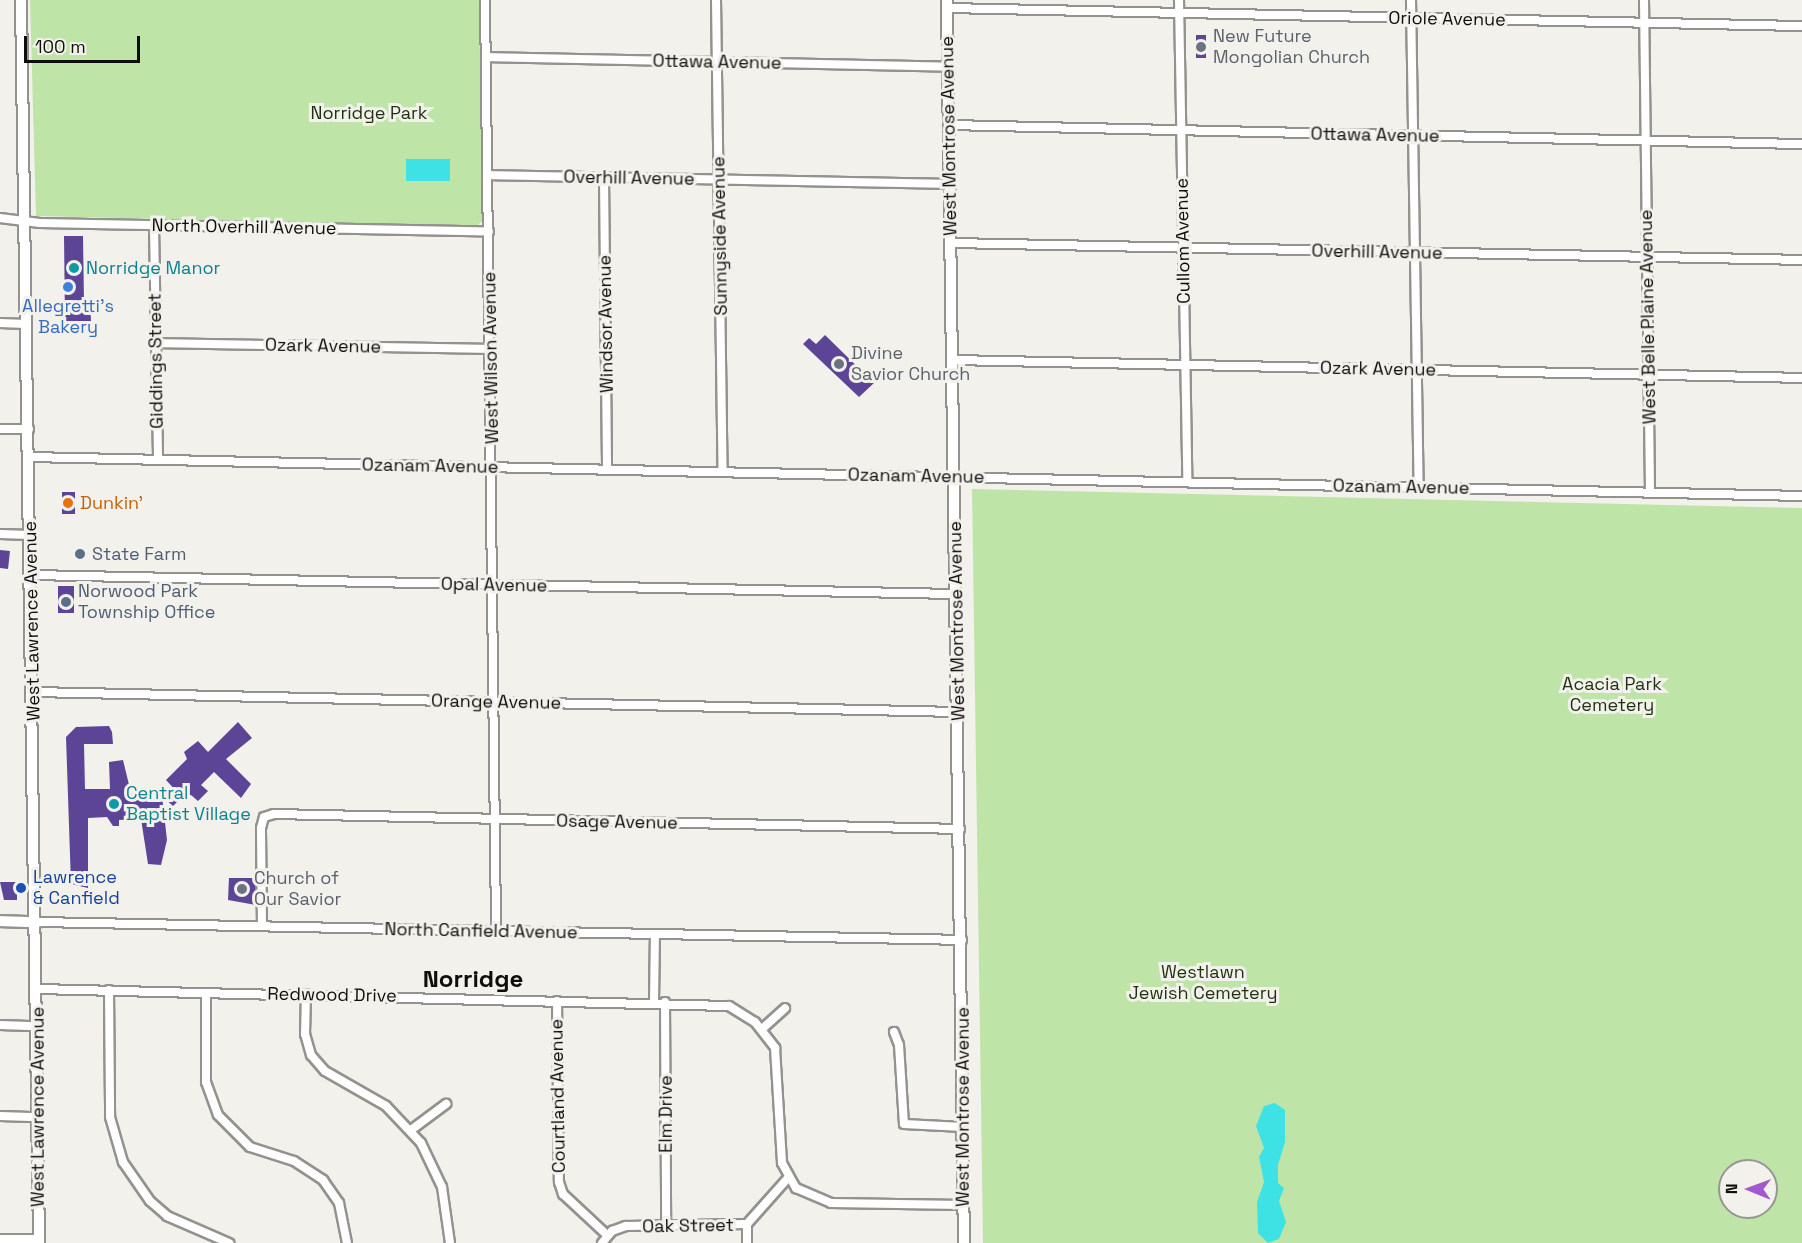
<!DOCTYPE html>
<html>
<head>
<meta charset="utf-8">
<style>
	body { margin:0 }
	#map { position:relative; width:1802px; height:1243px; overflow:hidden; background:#f2f1ec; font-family:"Space Grotesk",sans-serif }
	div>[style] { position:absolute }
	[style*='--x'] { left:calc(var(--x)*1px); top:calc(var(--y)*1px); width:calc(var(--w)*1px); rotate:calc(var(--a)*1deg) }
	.green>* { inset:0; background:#bfe4a8 }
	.water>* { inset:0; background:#3ee2e5; transform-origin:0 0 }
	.building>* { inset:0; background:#5c4597; transform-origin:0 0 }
	.roads { filter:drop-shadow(2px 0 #94928e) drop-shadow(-2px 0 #94928e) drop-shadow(0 2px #94928e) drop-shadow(0 -2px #94928e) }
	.street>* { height:8px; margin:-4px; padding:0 4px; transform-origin:4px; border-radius:4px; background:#fff }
	.secondary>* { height:10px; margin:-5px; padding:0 5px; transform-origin:5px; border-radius:5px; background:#fff }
	.dots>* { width:16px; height:16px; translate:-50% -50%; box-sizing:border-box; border:3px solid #f2f1ec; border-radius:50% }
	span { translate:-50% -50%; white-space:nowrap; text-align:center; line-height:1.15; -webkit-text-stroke:6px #f2f1ec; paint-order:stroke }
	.street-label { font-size:18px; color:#0e0e0c }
	.worship-label { font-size:18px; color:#5b616d }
	.left { translate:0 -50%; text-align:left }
	.park-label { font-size:18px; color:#1e320f }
	.culture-label { font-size:18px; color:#0d838f }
	.shop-label { font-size:18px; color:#366cbe }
	.food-label { font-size:18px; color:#c56008 }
	.service-label { font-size:18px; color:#4e5e75 }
	.transit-label { font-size:18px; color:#164399 }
	.district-label { font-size:24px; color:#0e0e0c; font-weight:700 }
	.north { position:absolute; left:1718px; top:1159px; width:60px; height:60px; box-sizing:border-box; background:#f2f1ec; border:2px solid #979692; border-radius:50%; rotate:271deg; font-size:16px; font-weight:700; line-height:24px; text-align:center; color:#0e0e0c }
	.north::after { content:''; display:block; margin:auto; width:21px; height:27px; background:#a259cd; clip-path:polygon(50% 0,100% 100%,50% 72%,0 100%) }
	.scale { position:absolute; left:24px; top:36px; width:116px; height:27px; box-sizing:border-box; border:3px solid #0e0e0c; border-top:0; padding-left:8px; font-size:18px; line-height:21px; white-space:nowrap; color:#0e0e0c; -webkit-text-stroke:4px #f2f1ec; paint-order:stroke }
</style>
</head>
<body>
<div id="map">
	<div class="green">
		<div style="clip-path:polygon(30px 0,479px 0,483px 220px,476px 227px,36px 216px)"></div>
		<div style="clip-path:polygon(evenodd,972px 489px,1802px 508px,1802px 1243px,983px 1243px,972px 489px,1730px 1171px,1766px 1171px,1766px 1207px,1730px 1207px,1730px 1171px)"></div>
	</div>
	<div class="water">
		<div style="left:450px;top:159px;width:22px;height:44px;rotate:90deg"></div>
		<div style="clip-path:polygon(1275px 1103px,1285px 1110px,1285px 1142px,1278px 1165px,1278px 1183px,1284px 1188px,1279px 1201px,1286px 1222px,1279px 1239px,1268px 1243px,1258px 1233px,1257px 1202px,1264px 1182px,1259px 1157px,1264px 1148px,1256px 1126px,1264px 1106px)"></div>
	</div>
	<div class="building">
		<div style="left:1196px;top:35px;width:10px;height:23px"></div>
		<div style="clip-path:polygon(64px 236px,83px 236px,84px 301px,90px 301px,91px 321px,65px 321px)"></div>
		<div style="clip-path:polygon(825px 335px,874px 383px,859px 397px,803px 344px,809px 338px,816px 344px)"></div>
		<div style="left:62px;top:492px;width:13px;height:22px"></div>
		<div style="left:0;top:550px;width:10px;height:18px;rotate:6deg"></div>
		<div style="left:58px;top:586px;width:16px;height:27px"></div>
		<div style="clip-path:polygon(238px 722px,252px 738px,226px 759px,251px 784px,241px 798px,214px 772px,201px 785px,208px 791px,198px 801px,191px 795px,183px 796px,173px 806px,162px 796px,167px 840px,161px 865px,148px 864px,141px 819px,119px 820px,119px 826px,113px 826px,107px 817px,88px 818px,88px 888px,71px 884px,66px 737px,76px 727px,109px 726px,112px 732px,113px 744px,84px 744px,85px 789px,110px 789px,109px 762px,123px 760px,132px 797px,149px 797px,149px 793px,178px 793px,166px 780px,187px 759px,184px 752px,198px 741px,208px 752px)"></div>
		<div style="clip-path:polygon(229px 878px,256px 878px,256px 905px,228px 900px)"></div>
		<div style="clip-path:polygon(0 882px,17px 882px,17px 900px,4px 900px)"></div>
	</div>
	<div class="roads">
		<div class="street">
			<div style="--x:485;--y:0;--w:931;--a:89.32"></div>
			<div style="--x:716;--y:0;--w:472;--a:89.2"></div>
			<div style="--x:1179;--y:0;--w:482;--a:89"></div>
			<div style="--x:1411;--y:0;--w:488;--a:89.1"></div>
			<div style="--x:1644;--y:0;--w:493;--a:89.3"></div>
			<div style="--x:947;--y:8;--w:855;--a:1.21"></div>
			<div style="--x:486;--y:57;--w:462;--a:1.2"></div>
			<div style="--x:949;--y:125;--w:853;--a:1.28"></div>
			<div style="--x:487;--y:175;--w:463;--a:1.1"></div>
			<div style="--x:604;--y:178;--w:292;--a:89.4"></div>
			<div style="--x:0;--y:218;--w:40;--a:7.1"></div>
			<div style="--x:40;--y:223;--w:449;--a:1.1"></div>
			<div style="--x:154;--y:226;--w:234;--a:89"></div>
			<div style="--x:951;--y:243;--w:851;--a:1.14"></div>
			<div style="--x:0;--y:323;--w:26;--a:2"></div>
			<div style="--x:156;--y:343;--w:334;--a:1"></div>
			<div style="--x:953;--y:360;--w:849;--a:1.21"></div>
			<div style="--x:0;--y:429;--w:29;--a:0"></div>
			<div style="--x:29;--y:457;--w:1773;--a:1.26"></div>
			<div style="--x:0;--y:534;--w:31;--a:2"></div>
			<div style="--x:31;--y:575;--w:926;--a:1.18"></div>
			<div style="--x:34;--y:692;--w:924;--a:1.24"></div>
			<div style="--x:37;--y:922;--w:925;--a:1.11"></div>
			<div style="--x:262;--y:926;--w:98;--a:-90.6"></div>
			<div style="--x:261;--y:828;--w:11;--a:-75"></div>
			<div style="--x:264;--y:817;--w:10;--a:-17"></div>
			<div style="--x:274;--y:814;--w:686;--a:1.25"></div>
			<div style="--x:37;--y:989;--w:692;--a:1.41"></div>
			<div style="--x:729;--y:1006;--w:31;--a:32"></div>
			<div style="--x:755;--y:1022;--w:33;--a:52"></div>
			<div style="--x:775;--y:1048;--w:115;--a:86.5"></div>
			<div style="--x:782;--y:1163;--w:29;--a:61"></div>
			<div style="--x:796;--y:1188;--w:38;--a:23"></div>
			<div style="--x:831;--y:1203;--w:133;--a:0.9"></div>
			<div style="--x:109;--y:990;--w:127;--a:89.5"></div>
			<div style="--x:110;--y:1117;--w:47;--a:73.9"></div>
			<div style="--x:123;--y:1162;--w:47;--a:55.3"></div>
			<div style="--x:150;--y:1201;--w:23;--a:41"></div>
			<div style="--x:167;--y:1216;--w:68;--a:23.5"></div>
			<div style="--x:206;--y:993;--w:89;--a:90"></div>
			<div style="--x:206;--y:1082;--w:35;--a:70"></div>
			<div style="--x:218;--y:1115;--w:45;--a:45"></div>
			<div style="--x:250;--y:1147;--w:46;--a:17.7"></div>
			<div style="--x:294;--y:1161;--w:35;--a:33"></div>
			<div style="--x:323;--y:1180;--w:28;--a:55"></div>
			<div style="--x:339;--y:1203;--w:41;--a:78.7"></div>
			<div style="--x:306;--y:994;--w:40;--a:91.4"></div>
			<div style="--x:305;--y:1034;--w:22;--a:74"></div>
			<div style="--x:311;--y:1055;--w:21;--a:49"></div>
			<div style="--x:325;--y:1071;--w:70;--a:29.8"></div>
			<div style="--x:386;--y:1106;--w:51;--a:46.6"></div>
			<div style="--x:421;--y:1143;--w:49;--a:64.5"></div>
			<div style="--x:442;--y:1187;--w:57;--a:81.9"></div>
			<div style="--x:557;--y:1001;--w:181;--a:89.4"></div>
			<div style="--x:559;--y:1182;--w:13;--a:72"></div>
			<div style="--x:563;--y:1194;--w:60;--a:43"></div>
			<div style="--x:654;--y:1002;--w:68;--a:-89.2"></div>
			<div style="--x:665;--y:1002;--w:224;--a:89.7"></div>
			<div style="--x:0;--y:1025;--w:37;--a:2"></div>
			<div style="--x:762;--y:1029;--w:31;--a:-42"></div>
			<div style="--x:894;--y:1032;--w:14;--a:69"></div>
			<div style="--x:899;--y:1045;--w:79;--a:86.4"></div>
			<div style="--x:904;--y:1124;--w:59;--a:2.9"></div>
			<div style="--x:0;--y:1116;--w:38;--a:2"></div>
			<div style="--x:411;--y:1130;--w:44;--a:-36.6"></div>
			<div style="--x:747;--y:1224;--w:19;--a:90"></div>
			<div style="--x:0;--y:1239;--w:39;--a:0"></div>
			<div style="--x:602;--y:1243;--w:16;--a:-50"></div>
			<div style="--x:612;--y:1231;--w:15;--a:-20"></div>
			<div style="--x:626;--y:1226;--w:121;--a:-0.9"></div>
			<div style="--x:747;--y:1224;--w:62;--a:-48.3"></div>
		</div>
		<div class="secondary">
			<div style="--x:21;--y:0;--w:1243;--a:89.17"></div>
			<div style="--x:947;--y:0;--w:1243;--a:89.22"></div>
			<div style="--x:0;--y:921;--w:37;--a:2"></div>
		</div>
	</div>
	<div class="dots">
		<div style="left:1201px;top:47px;background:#6b7280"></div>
		<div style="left:74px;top:268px;background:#0f9aa8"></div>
		<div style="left:68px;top:287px;background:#3f7fe0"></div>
		<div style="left:839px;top:364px;background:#6b7280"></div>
		<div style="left:68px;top:503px;background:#e8710a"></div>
		<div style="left:80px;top:554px;background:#5c6f8a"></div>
		<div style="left:66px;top:602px;background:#5c6f8a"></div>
		<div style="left:114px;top:804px;background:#0f9aa8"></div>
		<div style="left:21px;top:888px;background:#1a4fb4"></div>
		<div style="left:242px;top:889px;background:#6b7280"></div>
	</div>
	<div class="street-label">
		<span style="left:1447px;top:19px;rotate:1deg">Oriole Avenue</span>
		<span style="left:717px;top:62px;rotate:1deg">Ottawa Avenue</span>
		<span style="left:1375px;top:135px;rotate:1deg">Ottawa Avenue</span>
		<span style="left:949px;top:136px;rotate:-91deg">West Montrose Avenue</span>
		<span style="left:629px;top:178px;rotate:1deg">Overhill Avenue</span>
		<span style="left:244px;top:227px;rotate:1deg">North Overhill Avenue</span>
		<span style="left:720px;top:236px;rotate:-91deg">Sunnyside Avenue</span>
		<span style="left:1183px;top:241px;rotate:-91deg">Cullom Avenue</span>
		<span style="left:1377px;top:252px;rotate:1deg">Overhill Avenue</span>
		<span style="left:1648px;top:317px;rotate:-91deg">West Belle Plaine Avenue</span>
		<span style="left:606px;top:324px;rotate:-91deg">Windsor Avenue</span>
		<span style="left:323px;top:346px;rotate:1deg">Ozark Avenue</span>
		<span style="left:491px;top:358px;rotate:-91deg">West Wilson Avenue</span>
		<span style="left:156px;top:361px;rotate:-91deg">Giddings Street</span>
		<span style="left:1378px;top:369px;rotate:1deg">Ozark Avenue</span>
		<span style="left:430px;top:466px;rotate:1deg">Ozanam Avenue</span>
		<span style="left:916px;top:476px;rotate:1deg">Ozanam Avenue</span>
		<span style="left:1401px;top:487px;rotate:1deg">Ozanam Avenue</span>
		<span style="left:494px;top:585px;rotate:1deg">Opal Avenue</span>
		<span style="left:32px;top:621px;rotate:-91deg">West Lawrence Avenue</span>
		<span style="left:957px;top:621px;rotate:-91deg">West Montrose Avenue</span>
		<span style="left:496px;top:702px;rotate:1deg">Orange Avenue</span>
		<span style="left:617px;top:822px;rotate:1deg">Osage Avenue</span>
		<span style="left:481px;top:931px;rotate:1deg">North Canfield Avenue</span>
		<span style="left:332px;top:995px;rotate:1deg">Redwood Drive</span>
		<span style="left:558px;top:1096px;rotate:-91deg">Courtland Avenue</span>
		<span style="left:38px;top:1107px;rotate:-90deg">West Lawrence Avenue</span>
		<span style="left:963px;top:1107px;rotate:-90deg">West Montrose Avenue</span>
		<span style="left:666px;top:1114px;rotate:-90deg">Elm Drive</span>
		<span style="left:688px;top:1226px;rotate:-1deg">Oak Street</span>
	</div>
	<div class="worship-label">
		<span class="left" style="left:1213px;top:47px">New Future<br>Mongolian Church</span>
		<span class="left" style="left:851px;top:364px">Divine<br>Savior Church</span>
		<span class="left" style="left:254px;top:889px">Church of<br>Our Savior</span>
	</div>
	<div class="park-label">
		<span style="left:369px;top:113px">Norridge Park</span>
		<span style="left:1612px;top:695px">Acacia Park<br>Cemetery</span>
		<span style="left:1203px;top:983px">Westlawn<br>Jewish Cemetery</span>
	</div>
	<div class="culture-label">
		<span class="left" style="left:86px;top:268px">Norridge Manor</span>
		<span class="left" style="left:126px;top:804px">Central<br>Baptist Village</span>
	</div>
	<div class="shop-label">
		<span style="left:68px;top:317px">Allegretti's<br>Bakery</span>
	</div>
	<div class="food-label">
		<span class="left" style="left:80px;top:503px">Dunkin'</span>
	</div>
	<div class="service-label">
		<span class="left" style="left:92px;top:554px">State Farm</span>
		<span class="left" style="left:78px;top:602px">Norwood Park<br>Township Office</span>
	</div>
	<div class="transit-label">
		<span class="left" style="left:33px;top:888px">Lawrence<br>&amp; Canfield</span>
	</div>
	<div class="district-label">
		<span style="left:473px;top:979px">Norridge</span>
	</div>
	<div class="north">N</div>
	<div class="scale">100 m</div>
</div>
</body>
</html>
